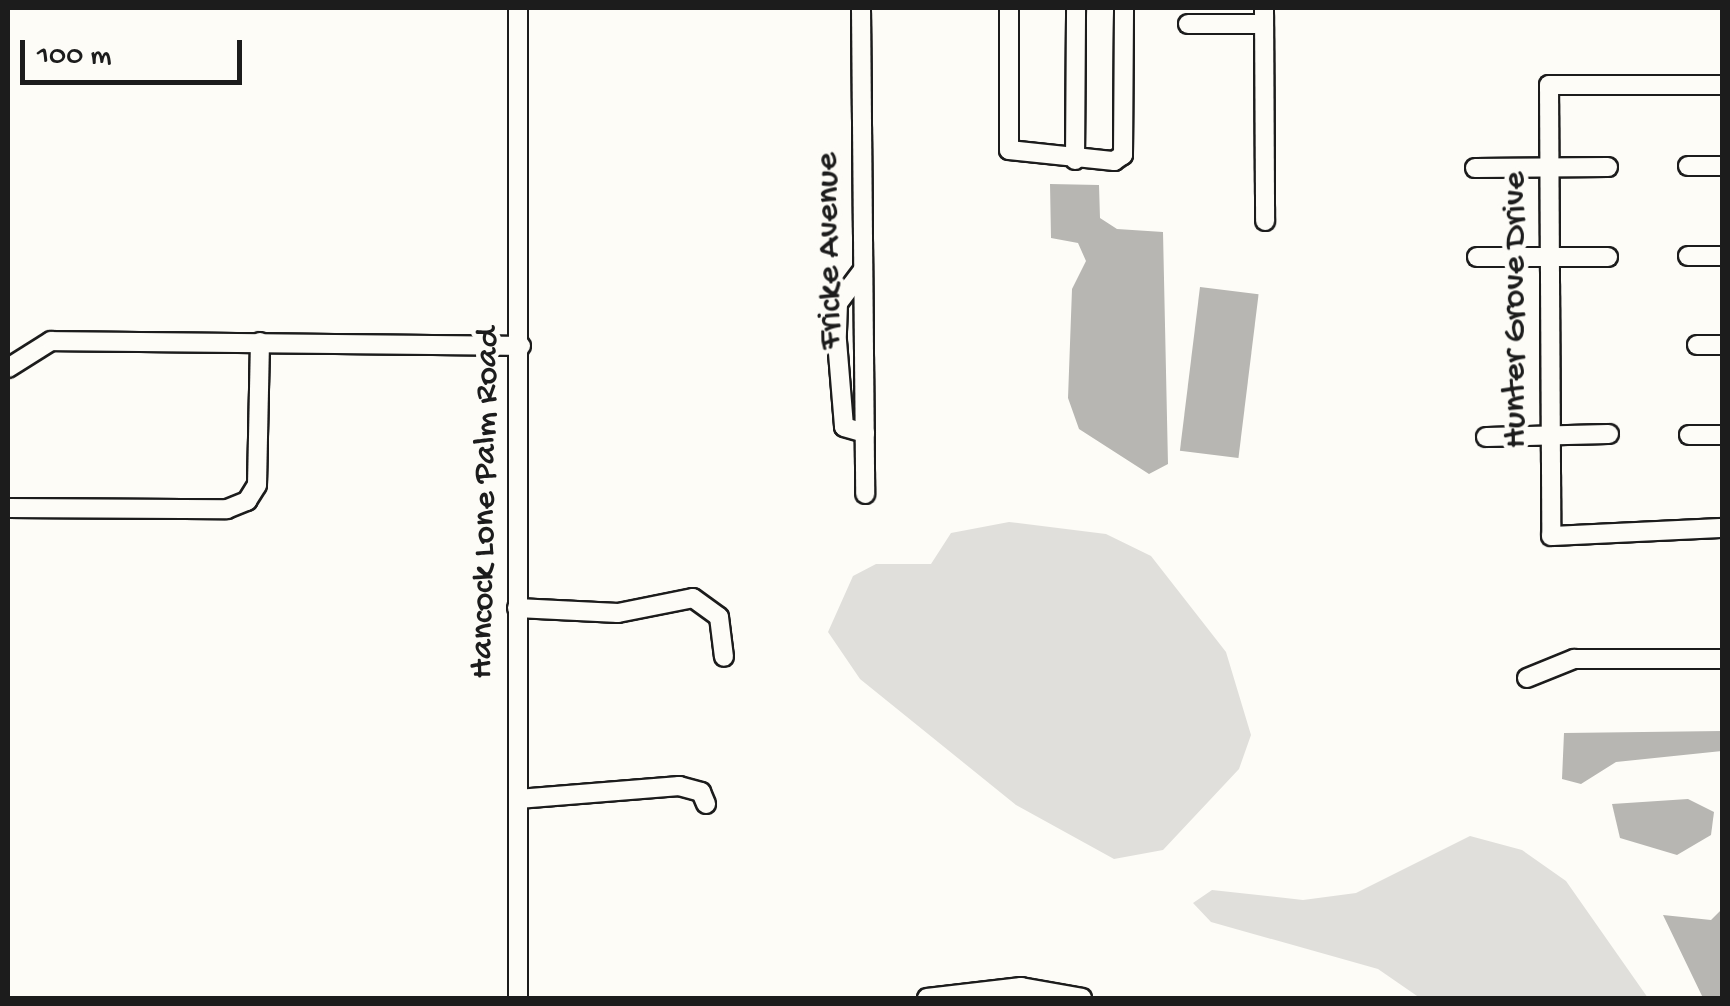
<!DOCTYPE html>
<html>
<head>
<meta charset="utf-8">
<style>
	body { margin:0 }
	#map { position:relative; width:1730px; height:1006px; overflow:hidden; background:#fdfcf7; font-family:"Gochi Hand",sans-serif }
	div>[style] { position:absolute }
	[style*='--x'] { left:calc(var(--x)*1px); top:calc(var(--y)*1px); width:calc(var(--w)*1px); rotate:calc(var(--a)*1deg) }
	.green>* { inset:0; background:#e0dfdb }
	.water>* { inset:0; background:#b7b6b2; transform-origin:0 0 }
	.roads { filter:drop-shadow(2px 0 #1c1c1c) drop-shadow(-2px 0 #1c1c1c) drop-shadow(0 2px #1c1c1c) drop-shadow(0 -2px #1c1c1c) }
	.minor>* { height:18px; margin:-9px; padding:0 9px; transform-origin:9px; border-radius:9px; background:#fdfcf7 }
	span { translate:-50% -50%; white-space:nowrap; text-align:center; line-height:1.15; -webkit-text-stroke:9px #fdfcf7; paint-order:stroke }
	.street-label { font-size:35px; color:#1c1c1c }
	.frame { position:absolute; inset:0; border:10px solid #1c1c1c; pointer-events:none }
	.scale { position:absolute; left:20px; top:40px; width:222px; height:45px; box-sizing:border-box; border:5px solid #1c1c1c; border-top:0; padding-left:12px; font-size:30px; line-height:35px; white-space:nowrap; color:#1c1c1c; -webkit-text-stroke:8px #fdfcf7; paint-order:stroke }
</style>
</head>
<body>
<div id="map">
	<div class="green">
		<div style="clip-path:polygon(1009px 522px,1106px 534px,1151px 556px,1226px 652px,1251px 735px,1239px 769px,1163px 850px,1114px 859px,1016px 805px,860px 679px,828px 632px,853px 576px,876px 564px,931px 564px,951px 533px)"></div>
		<div style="clip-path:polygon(1470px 836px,1522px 850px,1566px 881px,1648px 998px,1420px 998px,1378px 969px,1211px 922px,1193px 903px,1212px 890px,1303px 900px,1356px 893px)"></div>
	</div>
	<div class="water">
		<div style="clip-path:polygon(1050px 184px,1099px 185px,1100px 218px,1117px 229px,1163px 232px,1168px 464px,1149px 474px,1079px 429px,1068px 398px,1072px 289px,1086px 261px,1078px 243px,1051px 238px)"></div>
		<div style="left:1200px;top:287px;width:59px;height:165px;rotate:7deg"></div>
		<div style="clip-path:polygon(1722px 731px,1722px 751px,1616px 762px,1581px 784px,1562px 779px,1564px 733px)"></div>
		<div style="clip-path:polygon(1688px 799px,1714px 812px,1711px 835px,1677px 855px,1620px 838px,1612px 804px)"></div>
		<div style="clip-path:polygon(1722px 909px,1722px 998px,1703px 998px,1663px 915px,1711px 920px)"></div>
	</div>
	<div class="roads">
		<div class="minor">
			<div style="--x:518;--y:8;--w:990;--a:90"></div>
			<div style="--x:861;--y:8;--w:486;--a:89.5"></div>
			<div style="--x:1009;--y:8;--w:142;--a:90"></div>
			<div style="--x:1009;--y:150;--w:106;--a:6"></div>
			<div style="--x:1114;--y:161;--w:11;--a:-34"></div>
			<div style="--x:1123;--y:155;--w:147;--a:-89.6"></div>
			<div style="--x:1264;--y:8;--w:213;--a:89.7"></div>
			<div style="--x:1188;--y:24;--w:76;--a:0"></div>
			<div style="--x:1722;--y:85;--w:173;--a:180"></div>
			<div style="--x:1549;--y:85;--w:451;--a:89.7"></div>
			<div style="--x:1551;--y:536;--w:171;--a:-2.7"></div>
			<div style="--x:1075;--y:160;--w:152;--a:-89.6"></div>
			<div style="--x:1688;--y:166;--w:34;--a:0"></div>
			<div style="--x:1475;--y:168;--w:133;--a:-0.4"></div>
			<div style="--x:1688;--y:256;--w:34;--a:0"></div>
			<div style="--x:1477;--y:257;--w:131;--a:0"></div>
			<div style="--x:863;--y:270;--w:41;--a:127.1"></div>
			<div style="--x:838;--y:303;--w:38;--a:92"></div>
			<div style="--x:837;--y:341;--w:86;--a:85.3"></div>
			<div style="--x:844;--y:427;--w:22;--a:16"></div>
			<div style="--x:1697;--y:345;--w:25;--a:0"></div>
			<div style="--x:8;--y:368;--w:51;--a:-32.1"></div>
			<div style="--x:51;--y:341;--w:470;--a:0.6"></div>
			<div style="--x:1689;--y:435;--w:33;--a:0"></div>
			<div style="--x:1486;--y:437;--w:123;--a:-1.4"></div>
			<div style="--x:8;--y:508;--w:219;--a:0.3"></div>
			<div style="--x:227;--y:509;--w:22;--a:-22"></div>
			<div style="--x:247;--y:501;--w:19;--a:-58"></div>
			<div style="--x:257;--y:485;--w:143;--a:-88.8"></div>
			<div style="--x:517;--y:608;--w:101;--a:2.8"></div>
			<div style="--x:618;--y:613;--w:76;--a:-11.3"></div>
			<div style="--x:693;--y:598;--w:32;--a:36"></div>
			<div style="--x:719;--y:617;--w:40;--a:82.9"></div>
			<div style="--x:1527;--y:678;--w:51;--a:-22"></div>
			<div style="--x:1574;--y:659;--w:148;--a:0"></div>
			<div style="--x:518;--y:799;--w:162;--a:-4.6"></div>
			<div style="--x:679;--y:786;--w:23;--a:15"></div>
			<div style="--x:701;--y:792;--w:13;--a:67"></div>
			<div style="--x:927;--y:998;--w:95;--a:-6.7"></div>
			<div style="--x:1021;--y:987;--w:62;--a:10.2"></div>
		</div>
	</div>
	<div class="street-label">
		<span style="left:831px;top:251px;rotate:-91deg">Fricke Avenue</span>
		<span style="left:1517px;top:310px;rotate:-90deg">Hunter Grove Drive</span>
		<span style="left:487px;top:503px;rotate:-89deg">Hancock Lone Palm Road</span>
	</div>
	<div class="frame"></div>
	<div class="scale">100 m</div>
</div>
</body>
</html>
